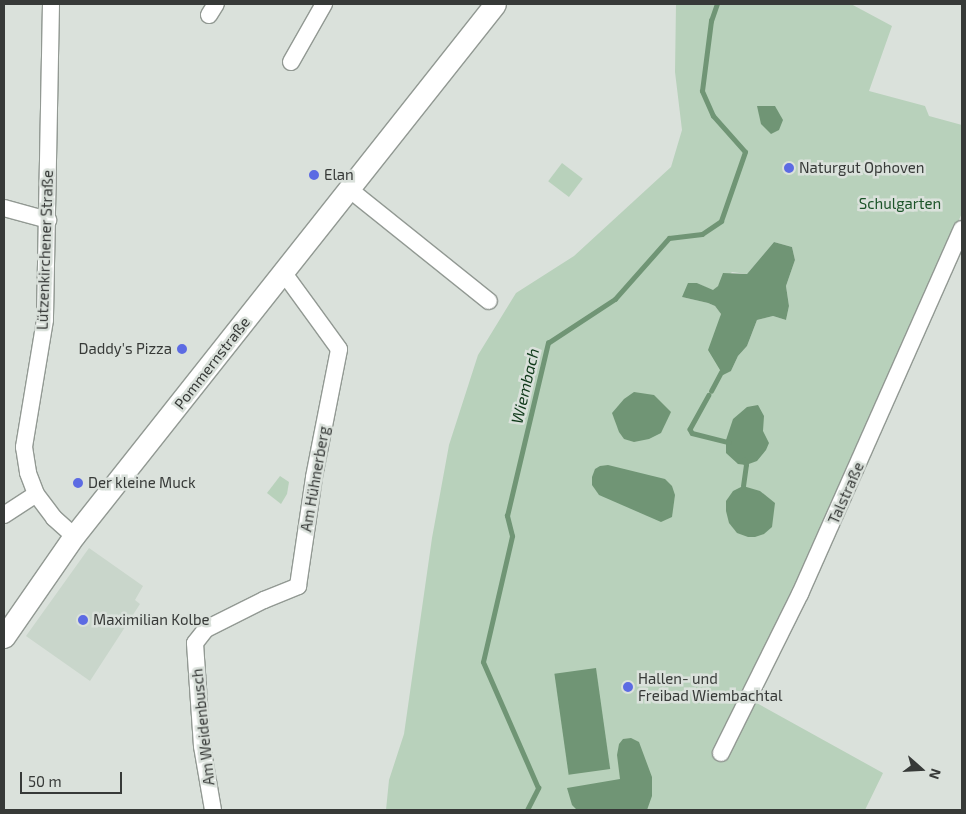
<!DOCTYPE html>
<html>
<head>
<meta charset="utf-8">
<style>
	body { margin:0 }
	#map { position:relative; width:966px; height:814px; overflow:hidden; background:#dae1db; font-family:"Exo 2",sans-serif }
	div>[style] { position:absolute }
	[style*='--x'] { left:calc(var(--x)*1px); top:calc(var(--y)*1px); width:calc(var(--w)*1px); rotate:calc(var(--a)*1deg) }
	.built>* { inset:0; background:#c9d6cb }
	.green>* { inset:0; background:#b8d1bb; transform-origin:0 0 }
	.water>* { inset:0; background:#709575; transform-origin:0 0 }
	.stream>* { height:4.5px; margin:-2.25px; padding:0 2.25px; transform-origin:2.25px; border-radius:2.25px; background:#709575 }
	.roads { filter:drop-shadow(1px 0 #929993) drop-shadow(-1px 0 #929993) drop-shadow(0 1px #929993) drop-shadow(0 -1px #929993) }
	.minor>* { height:16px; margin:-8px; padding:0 8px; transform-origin:8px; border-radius:8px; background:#fff }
	.major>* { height:21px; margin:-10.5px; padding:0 10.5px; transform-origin:10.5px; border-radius:10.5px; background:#fff }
	.dots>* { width:14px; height:14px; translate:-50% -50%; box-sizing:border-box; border:2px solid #dae1db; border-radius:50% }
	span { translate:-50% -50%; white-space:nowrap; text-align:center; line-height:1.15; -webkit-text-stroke:5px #dae1db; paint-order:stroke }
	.poi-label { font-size:15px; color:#373a38 }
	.left { translate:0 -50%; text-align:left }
	.right { translate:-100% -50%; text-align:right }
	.park-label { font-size:15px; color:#1c5429 }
	.street-label { font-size:15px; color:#373a38 }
	.water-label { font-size:16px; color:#0f3919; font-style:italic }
	.frame { position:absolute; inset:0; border:5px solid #373a38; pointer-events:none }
	.north { position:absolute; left:896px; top:744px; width:50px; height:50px; -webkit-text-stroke:4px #dae1db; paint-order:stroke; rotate:109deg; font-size:14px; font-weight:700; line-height:20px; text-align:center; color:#373a38 }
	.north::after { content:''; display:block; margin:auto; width:18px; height:22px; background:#373a38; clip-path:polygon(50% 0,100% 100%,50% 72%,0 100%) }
	.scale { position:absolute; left:20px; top:772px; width:102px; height:22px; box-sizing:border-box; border:2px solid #373a38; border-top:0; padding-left:6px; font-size:15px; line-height:18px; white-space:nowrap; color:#373a38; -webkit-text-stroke:4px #dae1db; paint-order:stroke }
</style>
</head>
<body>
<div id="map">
	<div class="built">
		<div style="clip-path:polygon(89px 548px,143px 586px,135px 600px,140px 604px,90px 681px,26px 636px)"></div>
	</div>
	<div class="green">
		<div style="clip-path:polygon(evenodd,676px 4px,851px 4px,892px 26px,869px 91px,925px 106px,929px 116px,962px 125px,962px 213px,794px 595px,744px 696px,883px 773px,865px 810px,386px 810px,389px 780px,404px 734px,432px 538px,449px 445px,478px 355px,516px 293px,574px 256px,671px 167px,682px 130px,675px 72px,676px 4px,774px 242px,792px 247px,795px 260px,786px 286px,789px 306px,786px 320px,773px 316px,757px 320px,747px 346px,738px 356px,731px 371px,717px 330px,721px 314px,715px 306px,708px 303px,682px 297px,697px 283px,713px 291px,732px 272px,747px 274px,774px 242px)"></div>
		<div style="left:562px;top:163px;width:26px;height:23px;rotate:37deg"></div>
		<div style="clip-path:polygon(280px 476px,289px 482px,287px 494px,281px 504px,267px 493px)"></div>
	</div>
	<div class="water">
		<div style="clip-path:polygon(757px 106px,775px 106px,783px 120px,779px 130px,771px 134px,761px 124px)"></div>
		<div style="clip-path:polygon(774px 242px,792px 247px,795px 260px,786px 286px,789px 306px,786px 320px,773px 316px,757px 320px,747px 346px,738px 356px,731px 371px,723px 375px,708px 350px,721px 314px,715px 306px,708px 303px,682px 297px,688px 283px,697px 283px,713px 290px,718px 286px,723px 273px,747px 274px)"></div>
		<div style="clip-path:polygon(634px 392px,654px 395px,671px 412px,661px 433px,649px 439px,634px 442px,624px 439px,619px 432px,612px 413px,624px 399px)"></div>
		<div style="clip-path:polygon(758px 405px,764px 416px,763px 431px,769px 443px,766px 450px,757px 461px,746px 465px,738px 464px,726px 453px,726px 440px,733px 419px,747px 407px)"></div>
		<div style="clip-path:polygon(608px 465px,665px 479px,672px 486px,675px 495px,672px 517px,661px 522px,599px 495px,592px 485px,592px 477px,595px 469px,600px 466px)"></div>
		<div style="clip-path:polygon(743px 486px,760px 491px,775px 503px,772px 527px,764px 534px,755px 537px,748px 537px,737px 533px,729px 523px,726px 511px,726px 501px,733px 491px)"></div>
		<div style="left:596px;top:668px;width:102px;height:42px;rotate:82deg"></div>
		<div style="clip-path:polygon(631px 738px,639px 742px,652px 777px,652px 796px,647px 810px,577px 810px,572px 805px,567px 788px,620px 779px,617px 755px,619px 744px,623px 739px)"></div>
	</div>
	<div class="stream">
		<div style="--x:711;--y:391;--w:21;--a:-62"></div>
		<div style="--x:709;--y:395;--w:39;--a:119"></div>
		<div style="--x:690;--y:429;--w:4;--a:63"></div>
		<div style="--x:692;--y:433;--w:38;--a:14"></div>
		<div style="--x:743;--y:486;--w:21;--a:-82"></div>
		<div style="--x:746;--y:465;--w:5;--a:-112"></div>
		<div style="--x:527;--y:810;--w:25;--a:-63"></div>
		<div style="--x:538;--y:788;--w:137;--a:-113.6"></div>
		<div style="--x:483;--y:662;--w:129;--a:-77"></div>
		<div style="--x:512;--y:536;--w:21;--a:-104"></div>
		<div style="--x:507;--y:516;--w:178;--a:-76.7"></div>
		<div style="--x:548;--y:343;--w:80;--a:-33.3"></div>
		<div style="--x:615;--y:299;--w:81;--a:-48.5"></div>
		<div style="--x:669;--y:238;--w:33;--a:-7"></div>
		<div style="--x:702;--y:234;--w:23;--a:-34"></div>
		<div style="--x:721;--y:221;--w:73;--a:-70.8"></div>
		<div style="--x:745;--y:152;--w:48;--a:-131.6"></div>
		<div style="--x:713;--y:116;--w:27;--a:-114"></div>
		<div style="--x:702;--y:91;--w:71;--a:-82.7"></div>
		<div style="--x:711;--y:21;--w:18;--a:-71"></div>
	</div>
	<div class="roads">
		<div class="minor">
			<div style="--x:51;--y:4;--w:316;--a:91.1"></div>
			<div style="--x:45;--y:320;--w:129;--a:99.4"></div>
			<div style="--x:24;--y:447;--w:26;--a:81"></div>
			<div style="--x:28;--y:473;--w:22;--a:69"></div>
			<div style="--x:36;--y:494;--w:30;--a:53"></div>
			<div style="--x:54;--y:518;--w:27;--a:42"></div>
			<div style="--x:209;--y:15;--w:13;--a:-58"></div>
			<div style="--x:291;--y:62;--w:67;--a:-60.4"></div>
			<div style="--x:349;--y:189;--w:179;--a:38.7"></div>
			<div style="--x:4;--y:208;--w:46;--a:15.3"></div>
			<div style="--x:4;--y:515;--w:38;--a:-33"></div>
			<div style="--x:721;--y:753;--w:178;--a:-63.6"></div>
			<div style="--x:800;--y:594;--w:399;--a:-66.1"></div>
			<div style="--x:213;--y:810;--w:65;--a:-99.8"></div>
			<div style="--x:202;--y:746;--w:103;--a:-93.9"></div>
			<div style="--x:195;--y:643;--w:18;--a:-52"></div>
			<div style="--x:206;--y:629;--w:65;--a:-26.6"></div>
			<div style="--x:264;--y:600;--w:37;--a:-22"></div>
			<div style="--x:298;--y:586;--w:110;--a:-81.6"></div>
			<div style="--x:314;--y:477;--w:130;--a:-78.9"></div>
			<div style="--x:339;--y:349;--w:95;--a:-126"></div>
		</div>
		<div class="major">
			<div style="--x:4;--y:637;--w:123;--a:-55.3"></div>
			<div style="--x:74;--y:536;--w:678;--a:-51.64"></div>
		</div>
	</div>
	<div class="dots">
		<div style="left:789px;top:168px;background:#5c6be3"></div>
		<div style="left:314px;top:175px;background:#5c6be3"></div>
		<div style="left:182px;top:349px;background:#5c6be3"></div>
		<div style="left:78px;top:483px;background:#5c6be3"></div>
		<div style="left:83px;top:620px;background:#5c6be3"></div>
		<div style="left:628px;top:687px;background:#5c6be3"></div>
	</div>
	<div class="poi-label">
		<span class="left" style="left:799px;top:168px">Naturgut Ophoven</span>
		<span class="left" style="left:324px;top:175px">Elan</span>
		<span class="right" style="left:172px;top:349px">Daddy's Pizza</span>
		<span class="left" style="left:88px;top:483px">Der kleine Muck</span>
		<span class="left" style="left:93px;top:620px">Maximilian Kolbe</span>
		<span class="left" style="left:638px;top:687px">Hallen- und<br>Freibad Wiembachtal</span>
	</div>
	<div class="park-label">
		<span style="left:900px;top:204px">Schulgarten</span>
	</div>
	<div class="street-label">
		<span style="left:45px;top:250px;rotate:-88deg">Lützenkirchener Straße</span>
		<span style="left:212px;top:363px;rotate:-52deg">Pommernstraße</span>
		<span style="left:315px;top:479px;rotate:-80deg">Am Hühnerberg</span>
		<span style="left:846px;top:493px;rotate:-66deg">Talstraße</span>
		<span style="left:203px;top:727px;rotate:-96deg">Am Weidenbusch</span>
	</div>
	<div class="water-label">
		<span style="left:525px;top:386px;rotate:-77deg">Wiembach</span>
	</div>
	<div class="frame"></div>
	<div class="north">N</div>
	<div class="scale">50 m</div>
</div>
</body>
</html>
